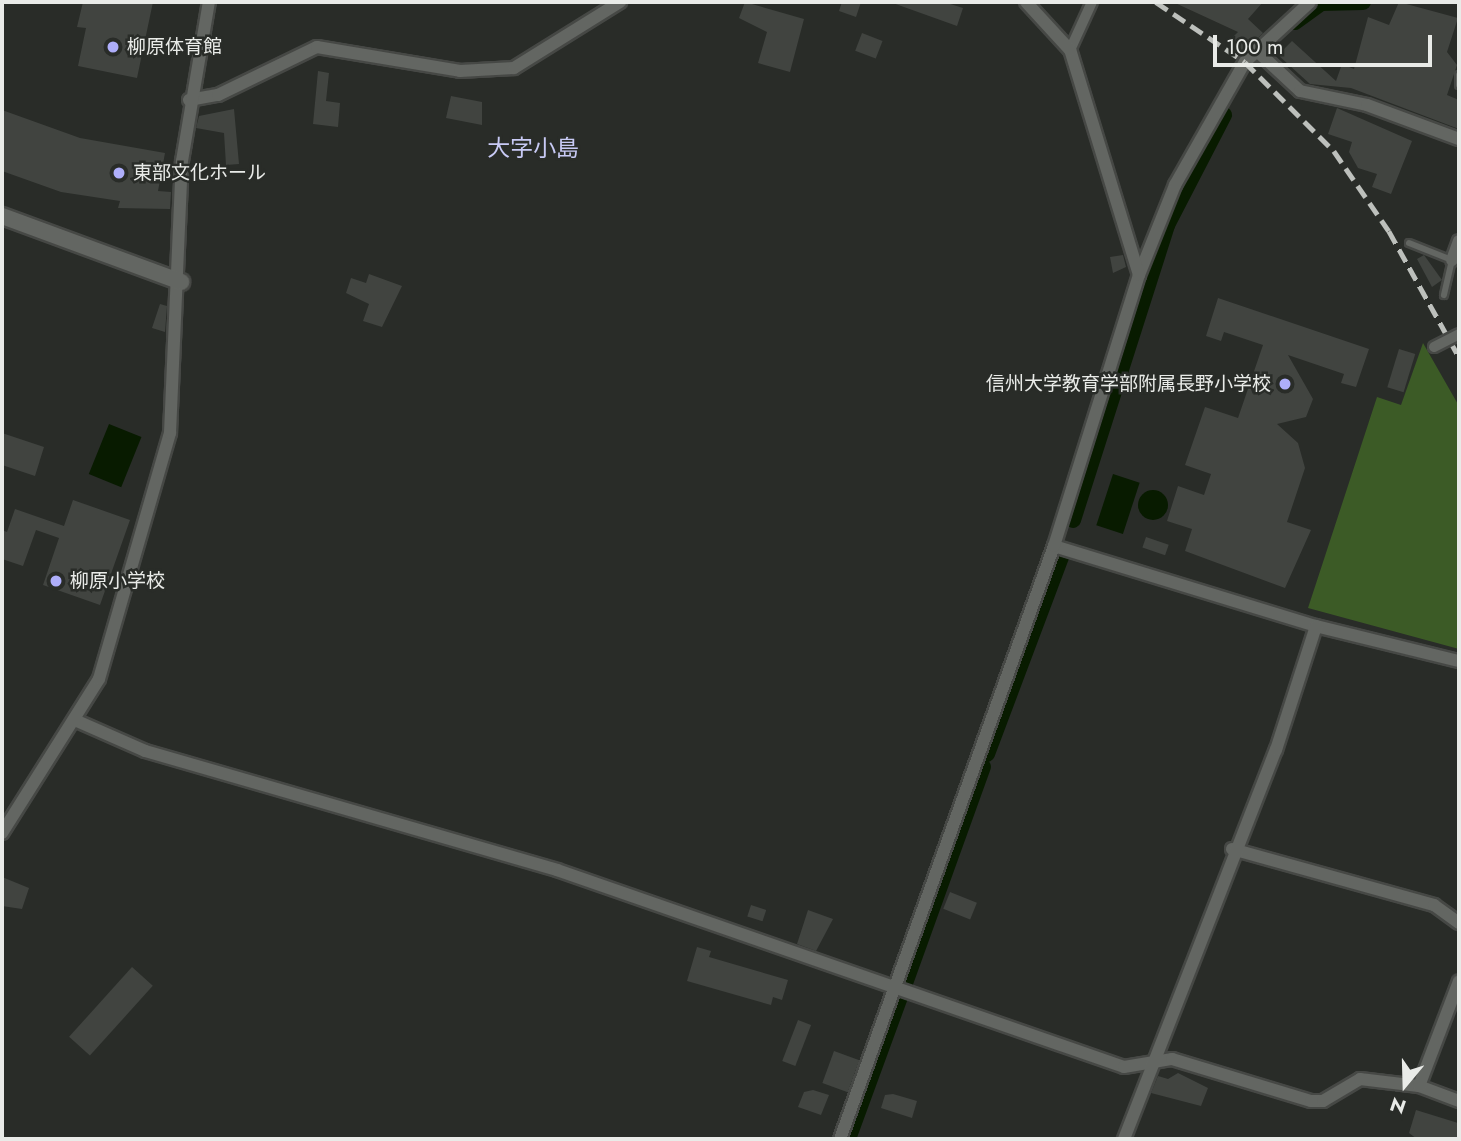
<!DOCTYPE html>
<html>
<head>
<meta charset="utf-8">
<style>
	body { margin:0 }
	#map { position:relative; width:1461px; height:1141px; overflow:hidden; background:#292c28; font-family:Jost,"Noto Sans JP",sans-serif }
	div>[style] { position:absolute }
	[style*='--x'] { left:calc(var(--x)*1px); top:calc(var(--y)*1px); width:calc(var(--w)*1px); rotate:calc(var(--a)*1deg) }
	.green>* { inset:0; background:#3c5b26 }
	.water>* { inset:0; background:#081b00; transform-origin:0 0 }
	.round { border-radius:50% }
	.canal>* { height:16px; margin:-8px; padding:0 8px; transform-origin:8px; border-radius:8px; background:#081b00 }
	.building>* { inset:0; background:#414440; transform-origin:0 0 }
	.roads { filter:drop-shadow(2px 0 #464845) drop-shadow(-2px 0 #464845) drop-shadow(0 2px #464845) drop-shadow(0 -2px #464845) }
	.service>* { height:6px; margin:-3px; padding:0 3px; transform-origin:3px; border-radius:3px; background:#636662 }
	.pedestrian>* { height:10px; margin:-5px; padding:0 5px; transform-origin:5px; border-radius:5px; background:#636662 }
	.minor>* { height:12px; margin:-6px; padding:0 6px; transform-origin:6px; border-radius:6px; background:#636662 }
	.tertiary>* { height:16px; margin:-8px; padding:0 8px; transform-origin:8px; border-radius:8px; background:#636662 }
	.rail>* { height:4.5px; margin-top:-2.25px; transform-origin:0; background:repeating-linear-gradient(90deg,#bdc0bc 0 14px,transparent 0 21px) }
	.bridges { filter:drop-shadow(2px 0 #464845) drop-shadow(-2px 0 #464845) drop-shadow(0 2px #464845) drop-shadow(0 -2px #464845) }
	.pedestrian-bridge>* { height:10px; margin:-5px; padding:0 5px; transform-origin:5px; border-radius:5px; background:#636662 }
	.dots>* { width:19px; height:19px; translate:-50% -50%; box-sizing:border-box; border:4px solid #292c28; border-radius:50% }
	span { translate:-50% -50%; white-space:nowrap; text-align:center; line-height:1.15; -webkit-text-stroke:5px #292c28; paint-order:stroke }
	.poi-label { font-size:19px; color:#e9ebe8 }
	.left { translate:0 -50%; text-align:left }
	.right { translate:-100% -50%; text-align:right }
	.quarter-label { font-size:23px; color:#c8caf5 }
	.frame { position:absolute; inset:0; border:4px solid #e9ebe8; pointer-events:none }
	.north { position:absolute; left:1370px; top:1050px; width:70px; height:70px; -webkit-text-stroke:5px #292c28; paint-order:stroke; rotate:199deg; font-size:19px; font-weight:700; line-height:28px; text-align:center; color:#e9ebe8 }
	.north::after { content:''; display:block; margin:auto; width:24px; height:32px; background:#e9ebe8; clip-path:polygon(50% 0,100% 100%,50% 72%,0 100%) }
	.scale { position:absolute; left:1213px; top:35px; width:219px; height:32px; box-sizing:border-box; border:4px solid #e9ebe8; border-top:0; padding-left:9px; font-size:21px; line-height:24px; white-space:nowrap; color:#e9ebe8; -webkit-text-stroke:5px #292c28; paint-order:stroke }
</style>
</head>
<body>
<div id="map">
	<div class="green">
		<div style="clip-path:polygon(1423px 343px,1459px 406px,1459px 649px,1308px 608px,1377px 397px,1401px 405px)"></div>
	</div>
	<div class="water">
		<div style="left:109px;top:424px;width:35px;height:54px;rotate:22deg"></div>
		<div style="left:1113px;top:474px;width:28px;height:54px;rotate:18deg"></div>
		<div class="round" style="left:1138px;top:490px;width:30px;height:30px"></div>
	</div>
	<div class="canal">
		<div style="--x:1295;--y:22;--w:32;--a:-36"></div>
		<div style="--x:1321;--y:3;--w:42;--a:-1.4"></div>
		<div style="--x:1073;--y:520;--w:310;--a:-72.3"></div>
		<div style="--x:1167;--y:225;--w:124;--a:-62.6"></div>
		<div style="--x:987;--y:754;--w:214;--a:-69.4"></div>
		<div style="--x:904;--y:986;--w:233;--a:-70.2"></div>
		<div style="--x:848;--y:1139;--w:151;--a:-69.9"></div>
	</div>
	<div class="building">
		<div style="clip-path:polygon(83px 2px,153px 2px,137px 78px,78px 66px,86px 28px,77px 27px)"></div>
		<div style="clip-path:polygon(745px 2px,804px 19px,790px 72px,758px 63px,767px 32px,739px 18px)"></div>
		<div style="clip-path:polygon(842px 2px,861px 2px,856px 17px,839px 11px)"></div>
		<div style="clip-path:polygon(890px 2px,944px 2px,963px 8px,957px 26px)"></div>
		<div style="clip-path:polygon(1173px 2px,1263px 2px,1248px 19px,1263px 33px,1243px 52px,1230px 40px,1238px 32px)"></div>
		<div style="clip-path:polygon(1399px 2px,1458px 18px,1447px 52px,1457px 65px,1447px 95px,1459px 100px,1459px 129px,1351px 88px,1310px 84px,1278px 55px,1292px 41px,1336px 81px,1342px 64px,1354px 69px,1368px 17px,1389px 25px)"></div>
		<div style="left:862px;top:33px;width:22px;height:19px;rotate:21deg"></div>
		<div style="clip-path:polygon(318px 71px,329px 73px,326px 101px,340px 103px,338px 127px,313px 124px)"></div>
		<div style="clip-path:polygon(451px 96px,482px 102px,482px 125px,446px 118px)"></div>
		<div style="clip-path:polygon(1337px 108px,1412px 141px,1391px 194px,1372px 187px,1377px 174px,1358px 168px,1349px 152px,1352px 142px,1328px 134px)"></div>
		<div style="clip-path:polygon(234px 109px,239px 164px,226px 165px,224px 133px,196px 128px,199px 116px)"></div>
		<div style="clip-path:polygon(2px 110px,80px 138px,165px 153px,158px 191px,171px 192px,170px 209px,118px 208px,120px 201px,61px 192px,2px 171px)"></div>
		<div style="clip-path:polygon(1123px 255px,1126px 267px,1113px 273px,1110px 257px)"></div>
		<div style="clip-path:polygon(1424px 255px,1442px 280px,1432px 287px,1417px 259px)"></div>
		<div style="clip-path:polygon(369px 274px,402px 286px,382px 327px,363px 321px,369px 304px,346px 293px,351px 278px,366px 283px)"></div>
		<div style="clip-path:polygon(1218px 298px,1369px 349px,1356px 387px,1341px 383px,1344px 374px,1288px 355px,1313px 399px,1306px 417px,1277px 424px,1298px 443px,1305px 468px,1287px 522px,1311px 530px,1285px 588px,1185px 551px,1192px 529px,1167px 521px,1178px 486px,1204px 495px,1211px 474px,1185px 465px,1205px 407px,1238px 418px,1263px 345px,1224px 332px,1221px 341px,1206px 336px)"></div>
		<div style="clip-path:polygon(160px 304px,167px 306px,165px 332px,152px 328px)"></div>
		<div style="left:1399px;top:349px;width:17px;height:40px;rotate:17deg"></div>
		<div style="clip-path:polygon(2px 433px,44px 447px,35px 476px,2px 465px)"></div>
		<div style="clip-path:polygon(73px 500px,130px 520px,100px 605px,43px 585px,59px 538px,36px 530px,23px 566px,2px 559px,2px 530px,7px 532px,15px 509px,64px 526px)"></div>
		<div style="left:1146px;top:537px;width:24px;height:11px;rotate:19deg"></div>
		<div style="clip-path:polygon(2px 877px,29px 888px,22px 909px,2px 906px)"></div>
		<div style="left:950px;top:892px;width:29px;height:18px;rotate:22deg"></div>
		<div style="left:751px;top:905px;width:16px;height:12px;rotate:18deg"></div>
		<div style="clip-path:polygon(808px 910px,833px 919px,816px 951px,797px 944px)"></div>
		<div style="clip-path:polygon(697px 947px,711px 951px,709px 957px,788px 980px,782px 1000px,773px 997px,771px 1005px,687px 981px)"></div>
		<div style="left:132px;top:967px;width:28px;height:94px;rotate:42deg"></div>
		<div style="left:798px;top:1020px;width:14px;height:44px;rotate:21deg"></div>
		<div style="left:834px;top:1051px;width:27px;height:34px;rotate:20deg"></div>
		<div style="clip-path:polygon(1178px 1073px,1208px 1088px,1201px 1106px,1151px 1093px,1158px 1076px,1168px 1079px)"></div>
		<div style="clip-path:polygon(813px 1090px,829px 1095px,821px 1115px,798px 1107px,804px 1092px)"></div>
		<div style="clip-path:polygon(893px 1094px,917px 1101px,912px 1118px,881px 1108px,885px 1095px)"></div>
		<div style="clip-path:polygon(1416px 1110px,1458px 1123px,1459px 1139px,1417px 1139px,1409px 1133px)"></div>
	</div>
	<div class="roads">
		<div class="service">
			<div style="--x:1459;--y:75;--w:10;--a:90"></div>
			<div style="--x:1409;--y:243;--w:46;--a:21.6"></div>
			<div style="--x:1452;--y:260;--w:36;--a:103"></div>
		</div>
		<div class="pedestrian">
			<div style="--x:1070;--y:50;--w:53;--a:-65.4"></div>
		</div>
		<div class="minor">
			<div style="--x:1256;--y:50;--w:60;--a:43"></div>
			<div style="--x:1300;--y:91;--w:68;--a:11.8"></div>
			<div style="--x:1367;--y:105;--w:98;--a:20.3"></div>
			<div style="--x:189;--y:100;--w:29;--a:-10"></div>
			<div style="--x:218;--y:95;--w:110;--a:-25.9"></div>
			<div style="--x:317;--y:47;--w:145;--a:9.5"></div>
			<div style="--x:460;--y:71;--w:54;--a:-3.2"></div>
			<div style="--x:514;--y:68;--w:125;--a:-31.9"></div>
			<div style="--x:1452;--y:260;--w:20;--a:-70"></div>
			<div style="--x:1139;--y:275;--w:97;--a:-68.2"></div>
			<div style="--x:1175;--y:185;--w:142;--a:-60.4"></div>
			<div style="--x:1245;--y:62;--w:88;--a:-42.7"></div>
			<div style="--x:1054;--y:546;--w:274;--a:17"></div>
			<div style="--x:1316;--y:626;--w:147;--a:13.8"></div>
			<div style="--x:77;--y:721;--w:74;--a:23.8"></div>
			<div style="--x:145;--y:751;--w:429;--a:16.1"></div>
			<div style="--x:557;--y:870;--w:600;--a:19.16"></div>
			<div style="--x:1124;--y:1067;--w:49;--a:-9.5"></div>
			<div style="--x:1172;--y:1059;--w:145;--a:16.8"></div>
			<div style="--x:1311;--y:1101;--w:12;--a:0"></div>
			<div style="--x:1323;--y:1101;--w:43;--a:-30.7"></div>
			<div style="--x:1360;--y:1079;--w:59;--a:6.8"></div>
			<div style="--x:1419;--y:1086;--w:43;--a:20.6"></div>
			<div style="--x:2;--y:833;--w:182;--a:-57.8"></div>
			<div style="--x:99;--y:679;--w:256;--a:-73.9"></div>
			<div style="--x:170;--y:433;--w:272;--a:-87.5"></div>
			<div style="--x:182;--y:161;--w:161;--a:-80.4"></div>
			<div style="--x:1232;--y:849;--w:210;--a:15.5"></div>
			<div style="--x:1434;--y:905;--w:31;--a:36"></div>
			<div style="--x:1419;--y:1086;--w:112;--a:-69.1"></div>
			<div style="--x:840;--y:1139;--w:630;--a:-70.16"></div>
			<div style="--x:1054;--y:546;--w:284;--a:-72.6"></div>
			<div style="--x:1139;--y:275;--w:235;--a:-107"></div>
			<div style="--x:1070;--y:50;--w:65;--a:-132.5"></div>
			<div style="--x:1124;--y:1139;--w:418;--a:-68.7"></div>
			<div style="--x:1276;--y:750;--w:130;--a:-72.1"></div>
		</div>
		<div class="tertiary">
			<div style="--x:2;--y:216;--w:191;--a:20.2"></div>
		</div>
	</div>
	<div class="rail">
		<div style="--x:1156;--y:2;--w:107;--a:34"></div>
		<div style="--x:1245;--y:62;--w:126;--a:45"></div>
		<div style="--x:1334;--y:151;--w:97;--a:55.5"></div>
		<div style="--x:1389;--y:231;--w:144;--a:60.9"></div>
	</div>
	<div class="bridges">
		<div class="pedestrian-bridge">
			<div style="--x:1434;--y:347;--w:28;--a:-27"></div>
		</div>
	</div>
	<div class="dots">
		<div style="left:113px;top:47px;background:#aeaefa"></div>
		<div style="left:119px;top:173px;background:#aeaefa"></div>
		<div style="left:1285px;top:384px;background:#aeaefa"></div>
		<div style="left:56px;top:581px;background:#aeaefa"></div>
	</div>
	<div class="poi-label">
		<span class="left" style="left:127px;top:47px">柳原体育館</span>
		<span class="left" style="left:133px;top:173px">東部文化ホール</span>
		<span class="right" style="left:1271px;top:384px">信州大学教育学部附属長野小学校</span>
		<span class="left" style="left:70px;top:581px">柳原小学校</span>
	</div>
	<div class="quarter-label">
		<span style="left:533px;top:148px">大字小島</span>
	</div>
	<div class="frame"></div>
	<div class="north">N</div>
	<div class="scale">100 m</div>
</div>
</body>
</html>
